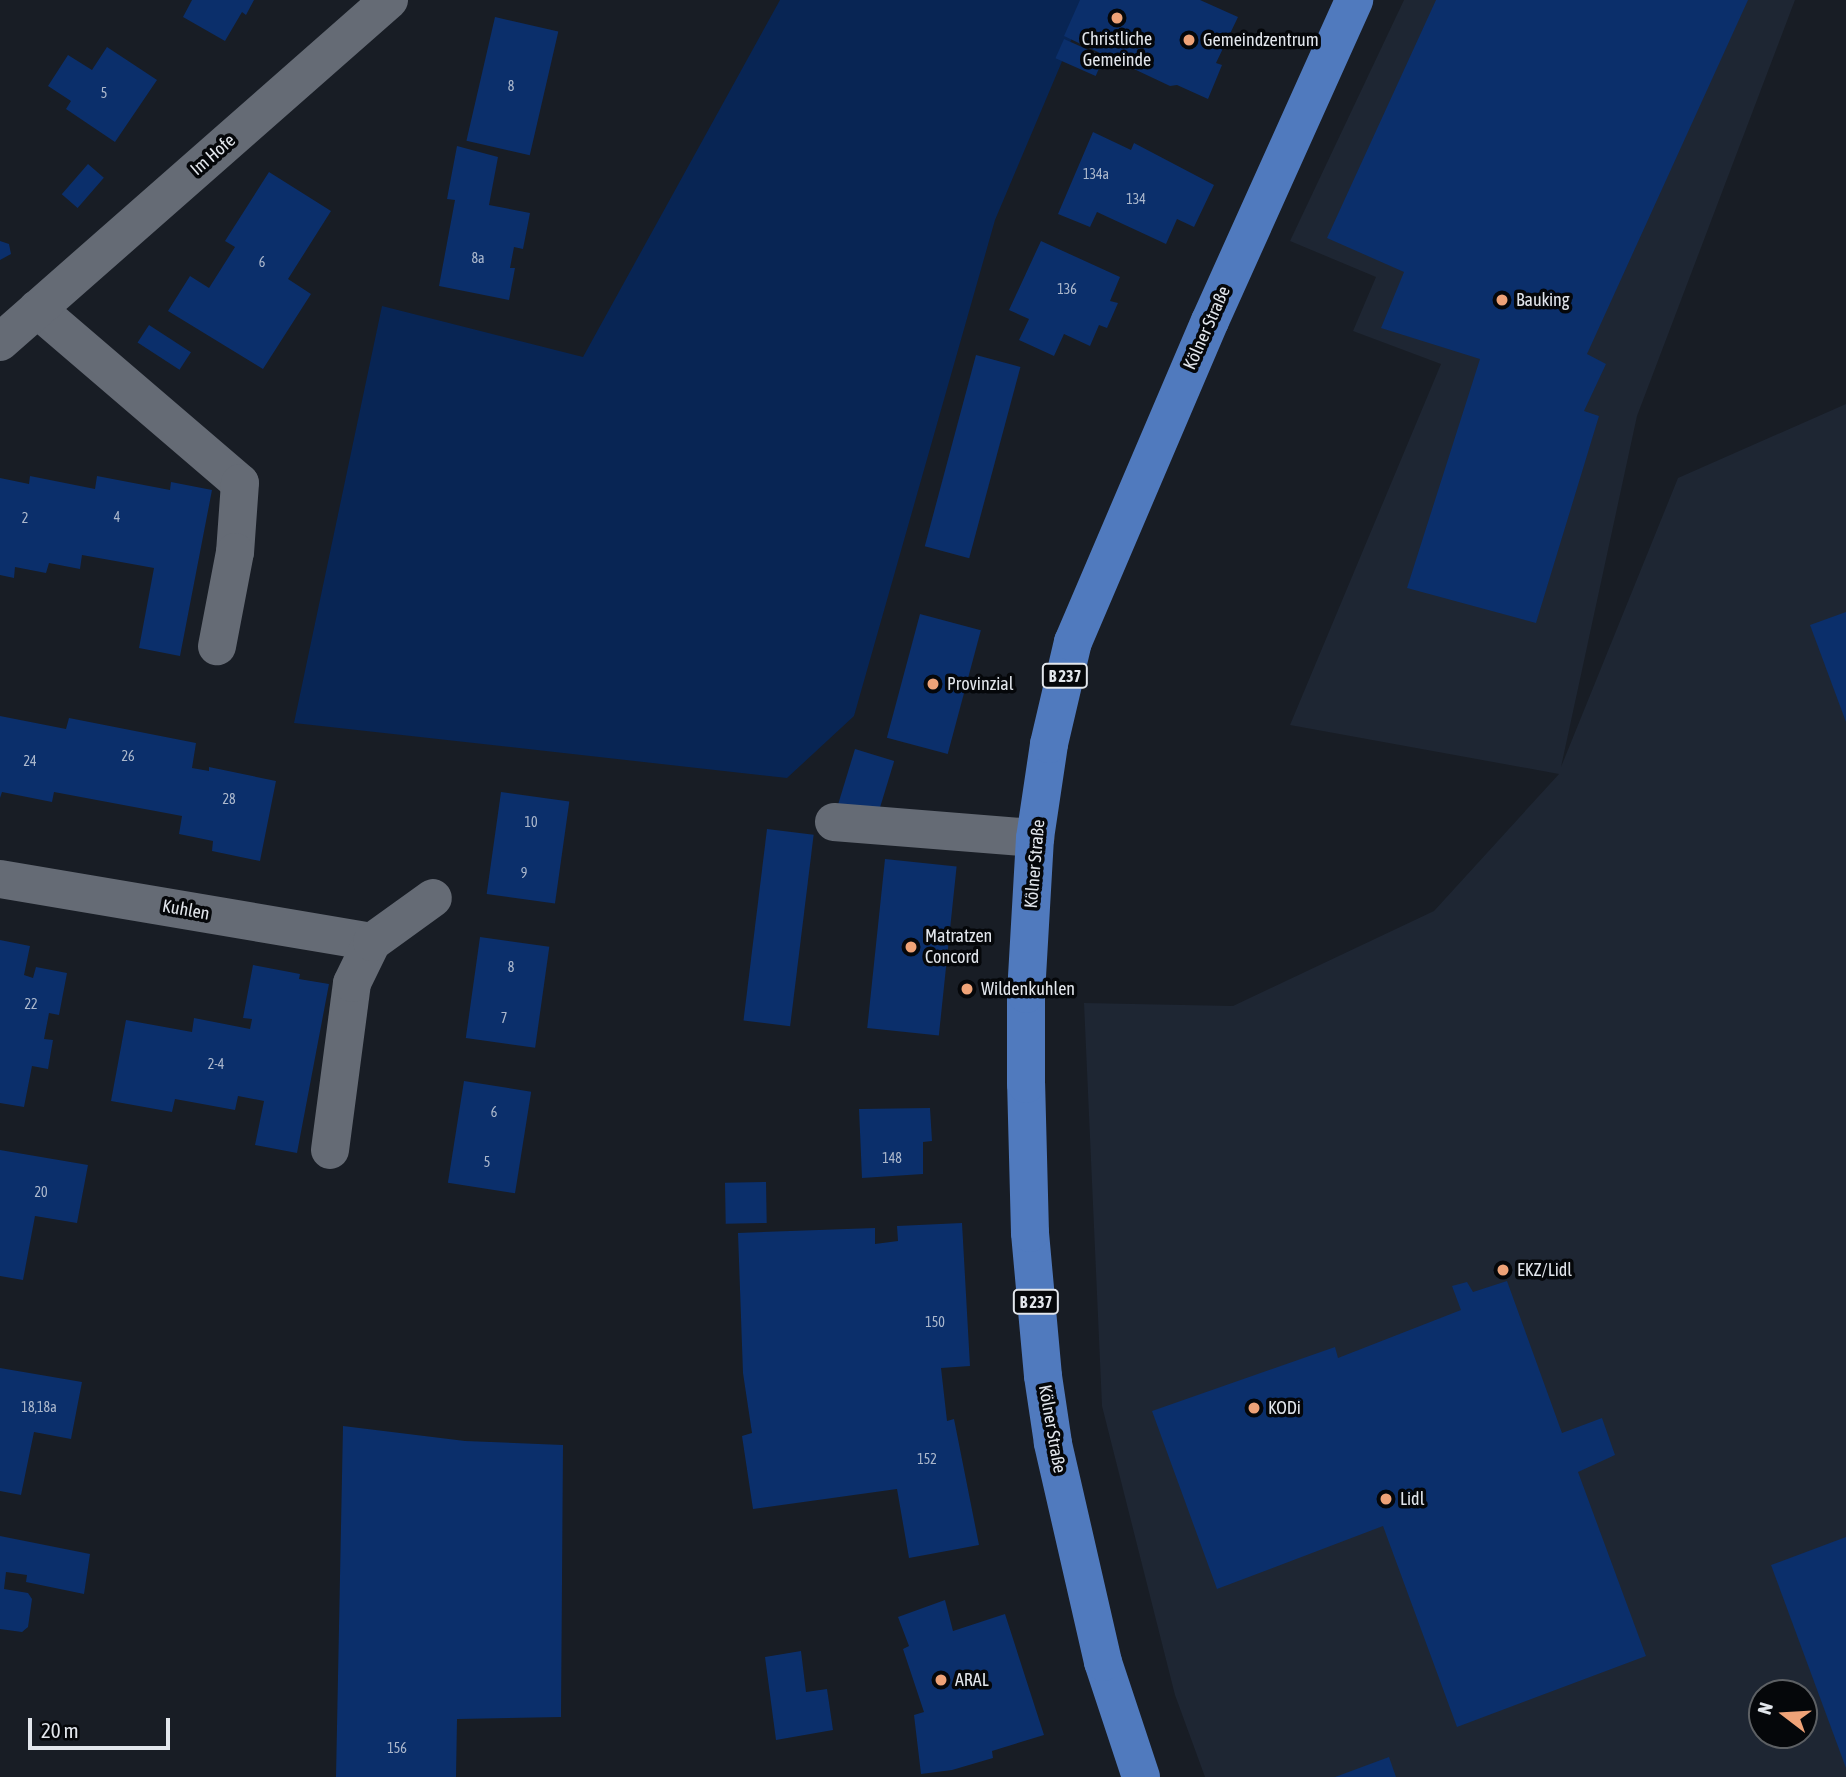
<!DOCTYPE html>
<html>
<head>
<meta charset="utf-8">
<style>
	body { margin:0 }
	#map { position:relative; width:1846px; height:1777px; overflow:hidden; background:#181d25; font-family:"Asap Condensed",sans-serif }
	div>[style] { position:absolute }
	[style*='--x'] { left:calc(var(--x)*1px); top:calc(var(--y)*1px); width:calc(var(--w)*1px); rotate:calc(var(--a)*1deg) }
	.built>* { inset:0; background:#1e2633 }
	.green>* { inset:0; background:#082554 }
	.building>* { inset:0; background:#0b2f6b; transform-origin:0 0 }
	.minor>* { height:38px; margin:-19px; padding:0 19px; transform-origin:19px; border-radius:19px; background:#656b75 }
	.major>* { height:38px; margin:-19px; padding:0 19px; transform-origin:19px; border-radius:19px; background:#507abe }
	.dots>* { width:19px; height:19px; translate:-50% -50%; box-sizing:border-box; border:4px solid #05070a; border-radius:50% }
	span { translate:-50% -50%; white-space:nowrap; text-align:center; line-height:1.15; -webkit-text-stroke:7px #05070a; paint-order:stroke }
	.number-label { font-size:14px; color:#acb8cc }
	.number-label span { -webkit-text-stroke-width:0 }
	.shield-label span { padding:2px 5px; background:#05070a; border:2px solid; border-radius:5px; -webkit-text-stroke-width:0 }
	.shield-label { font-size:16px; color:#e2e6ec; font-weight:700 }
	.poi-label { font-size:18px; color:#e2e6ec }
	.left { translate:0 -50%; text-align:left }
	.street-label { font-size:18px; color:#e2e6ec }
	.north { position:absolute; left:1748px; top:1679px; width:70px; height:70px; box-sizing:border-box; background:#05070a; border:2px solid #5d6064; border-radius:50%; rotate:287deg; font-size:19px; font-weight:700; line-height:28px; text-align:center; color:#e2e6ec }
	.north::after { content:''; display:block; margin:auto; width:24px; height:32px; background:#efa378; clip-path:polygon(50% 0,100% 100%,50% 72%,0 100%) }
	.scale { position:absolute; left:28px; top:1718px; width:142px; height:32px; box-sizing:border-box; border:4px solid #e2e6ec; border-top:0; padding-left:9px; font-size:21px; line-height:24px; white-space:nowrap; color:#e2e6ec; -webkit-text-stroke:5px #05070a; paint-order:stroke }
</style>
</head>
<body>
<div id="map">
	<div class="built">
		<div style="clip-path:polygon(evenodd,1404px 0,1795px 0,1637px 416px,1561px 767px,1678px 478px,1846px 404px,1846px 1777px,1205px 1777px,1175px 1695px,1102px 1406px,1084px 1003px,1233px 1006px,1434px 911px,1559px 774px,1290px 725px,1441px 364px,1353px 331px,1376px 277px,1290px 241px,1404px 0,1762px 1693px,1804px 1693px,1804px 1735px,1762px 1735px,1762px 1693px)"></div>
	</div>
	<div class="green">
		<div style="clip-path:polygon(780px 0,1088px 0,995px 220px,854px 716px,787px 778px,294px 723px,382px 306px,583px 357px)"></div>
	</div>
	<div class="building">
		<div style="clip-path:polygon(192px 0,254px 0,246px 15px,242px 12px,225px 41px,183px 17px)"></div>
		<div style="clip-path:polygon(1080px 0,1200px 0,1238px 17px,1216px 63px,1222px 65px,1208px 99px,1177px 85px,1170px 86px,1064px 36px)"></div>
		<div style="clip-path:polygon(1436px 0,1748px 0,1587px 354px,1606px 364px,1584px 411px,1599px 416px,1536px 623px,1407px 588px,1480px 359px,1381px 328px,1404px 272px,1327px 238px)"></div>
		<div style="left:495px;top:17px;width:65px;height:127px;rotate:13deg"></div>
		<div style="left:1064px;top:39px;width:44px;height:21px;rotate:24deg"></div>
		<div style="clip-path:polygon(107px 47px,157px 80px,115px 142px,66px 109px,71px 101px,48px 86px,68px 55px,92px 70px)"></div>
		<div style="clip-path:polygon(1093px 132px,1131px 150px,1134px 143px,1214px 185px,1194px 227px,1177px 219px,1166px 244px,1097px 212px,1090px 227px,1058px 214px)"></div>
		<div style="clip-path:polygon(457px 146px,498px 157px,489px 205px,530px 213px,523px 249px,514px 247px,510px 268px,515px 268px,509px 300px,439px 286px,455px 200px,447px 199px)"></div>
		<div style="left:88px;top:164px;width:21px;height:40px;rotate:41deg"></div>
		<div style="clip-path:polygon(269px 172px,331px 211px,288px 279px,311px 294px,263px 369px,168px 311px,190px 276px,209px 288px,235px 247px,225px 241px)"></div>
		<div style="clip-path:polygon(0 241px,9px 244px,11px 254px,0 260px)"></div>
		<div style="clip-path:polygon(1041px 241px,1120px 277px,1110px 301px,1118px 303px,1107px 328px,1099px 325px,1090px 346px,1064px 334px,1054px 356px,1019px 340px,1029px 319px,1009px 310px)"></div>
		<div style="left:149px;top:325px;width:50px;height:21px;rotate:33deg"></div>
		<div style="left:976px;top:355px;width:46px;height:198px;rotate:15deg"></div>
		<div style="clip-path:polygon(30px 476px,95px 489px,97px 476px,170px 490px,171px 482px,212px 490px,180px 656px,139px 648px,154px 568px,82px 555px,80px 569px,49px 563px,46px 573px,15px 567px,14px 578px,0 575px,0 478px,29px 484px)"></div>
		<div style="clip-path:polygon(1846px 612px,1846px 722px,1810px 625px)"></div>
		<div style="left:920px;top:614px;width:63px;height:128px;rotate:15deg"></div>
		<div style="clip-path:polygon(0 716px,66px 729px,69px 718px,196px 743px,192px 768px,209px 771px,209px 767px,276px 781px,260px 861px,212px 851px,213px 841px,179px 834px,182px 816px,54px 792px,52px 802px,2px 792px,0 798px)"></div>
		<div style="left:855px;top:749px;width:41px;height:59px;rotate:17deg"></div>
		<div style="left:501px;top:792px;width:69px;height:103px;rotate:8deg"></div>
		<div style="left:767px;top:829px;width:47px;height:193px;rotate:7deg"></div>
		<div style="left:885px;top:859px;width:72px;height:170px;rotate:6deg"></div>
		<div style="left:480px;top:937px;width:70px;height:102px;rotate:8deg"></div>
		<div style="clip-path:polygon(0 940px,30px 946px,24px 975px,33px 978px,36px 967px,67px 973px,59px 1015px,49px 1013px,44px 1039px,53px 1040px,48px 1069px,32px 1066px,24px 1107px,0 1103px)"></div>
		<div style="clip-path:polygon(253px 965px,300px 974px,299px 979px,329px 984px,297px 1153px,255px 1145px,264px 1101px,238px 1096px,235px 1110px,175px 1099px,172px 1112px,111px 1101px,126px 1020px,192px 1032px,194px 1018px,250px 1029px,252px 1019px,243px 1018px)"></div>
		<div style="left:464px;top:1081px;width:68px;height:103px;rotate:9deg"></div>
		<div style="clip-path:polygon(930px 1108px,932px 1141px,923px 1142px,923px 1174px,862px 1178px,859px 1109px)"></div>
		<div style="clip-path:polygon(0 1150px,88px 1165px,77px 1223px,35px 1216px,23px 1280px,0 1276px)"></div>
		<div style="left:766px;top:1182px;width:41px;height:41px;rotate:89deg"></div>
		<div style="clip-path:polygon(962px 1223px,970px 1366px,941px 1368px,947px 1421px,954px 1419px,979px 1545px,909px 1558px,897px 1489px,753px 1509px,742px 1436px,752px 1433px,743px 1373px,738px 1233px,875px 1228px,875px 1244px,898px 1241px,897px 1226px)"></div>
		<div style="clip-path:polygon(1507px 1281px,1562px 1433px,1602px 1418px,1615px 1455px,1578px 1472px,1646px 1656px,1457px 1727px,1383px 1526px,1217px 1589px,1152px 1411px,1335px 1347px,1338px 1358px,1461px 1310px,1452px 1286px,1467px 1282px,1473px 1292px)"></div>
		<div style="clip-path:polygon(0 1368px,82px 1382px,71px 1439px,34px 1432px,21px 1495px,0 1491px)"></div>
		<div style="clip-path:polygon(343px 1426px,465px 1441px,563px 1445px,561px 1717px,457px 1719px,456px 1777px,336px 1777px)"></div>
		<div style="clip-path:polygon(0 1536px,90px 1554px,84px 1594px,26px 1582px,27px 1575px,6px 1572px,4px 1589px,28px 1593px,32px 1599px,28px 1627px,22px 1632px,0 1629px)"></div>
		<div style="clip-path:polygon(1846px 1537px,1846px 1768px,1771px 1565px)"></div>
		<div style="clip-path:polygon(945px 1600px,953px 1631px,1005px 1614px,1044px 1735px,992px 1751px,993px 1758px,952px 1770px,921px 1774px,914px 1715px,924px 1712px,903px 1649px,909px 1646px,898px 1617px)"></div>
		<div style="clip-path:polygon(801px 1651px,806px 1692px,827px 1689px,833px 1730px,776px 1740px,765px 1657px)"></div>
		<div style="clip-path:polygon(1389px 1757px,1396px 1777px,1335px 1777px)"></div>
	</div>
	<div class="minor">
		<div style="--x:37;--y:309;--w:267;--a:40.6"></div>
		<div style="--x:240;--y:483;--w:69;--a:94.1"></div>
		<div style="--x:235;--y:552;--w:96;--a:100.8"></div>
		<div style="--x:0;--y:342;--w:518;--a:-41.32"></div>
		<div style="--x:834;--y:822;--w:202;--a:4.6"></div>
		<div style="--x:0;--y:879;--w:377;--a:9.6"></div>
		<div style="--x:330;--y:1150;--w:168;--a:-82.5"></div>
		<div style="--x:352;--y:983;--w:46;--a:-64"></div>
		<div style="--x:372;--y:942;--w:75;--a:-35.8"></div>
	</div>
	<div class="major">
		<div style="--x:1141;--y:1777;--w:121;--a:-108.3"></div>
		<div style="--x:1103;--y:1662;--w:225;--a:-102.9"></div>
		<div style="--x:1053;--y:1443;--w:68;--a:-98.5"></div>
		<div style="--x:1043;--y:1376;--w:144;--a:-95.2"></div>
		<div style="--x:1030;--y:1233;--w:149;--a:-91.5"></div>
		<div style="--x:1026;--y:1084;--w:90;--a:-90"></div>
		<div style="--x:1026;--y:994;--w:156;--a:-86.7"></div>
		<div style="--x:1035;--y:838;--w:95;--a:-81.5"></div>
		<div style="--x:1049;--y:744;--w:105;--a:-76.8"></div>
		<div style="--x:1073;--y:642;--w:349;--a:-66.9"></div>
		<div style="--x:1210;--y:321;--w:352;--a:-65.8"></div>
	</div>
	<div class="dots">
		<div style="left:1117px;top:18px;background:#efa378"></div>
		<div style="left:1189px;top:40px;background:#efa378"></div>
		<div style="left:1502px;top:300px;background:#efa378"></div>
		<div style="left:933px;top:684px;background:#efa378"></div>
		<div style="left:911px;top:947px;background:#efa378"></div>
		<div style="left:967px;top:989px;background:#efa378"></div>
		<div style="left:1503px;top:1270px;background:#efa378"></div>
		<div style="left:1254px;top:1408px;background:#efa378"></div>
		<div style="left:1386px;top:1499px;background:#efa378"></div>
		<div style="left:941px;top:1680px;background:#efa378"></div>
	</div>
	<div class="number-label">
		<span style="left:511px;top:86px">8</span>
		<span style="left:104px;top:93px">5</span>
		<span style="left:1096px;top:174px">134a</span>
		<span style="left:1136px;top:199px">134</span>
		<span style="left:478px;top:258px">8a</span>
		<span style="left:262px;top:262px">6</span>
		<span style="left:1067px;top:289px">136</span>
		<span style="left:117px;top:517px">4</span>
		<span style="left:25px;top:518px">2</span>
		<span style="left:128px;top:756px">26</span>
		<span style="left:30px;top:761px">24</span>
		<span style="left:229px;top:799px">28</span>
		<span style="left:531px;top:822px">10</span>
		<span style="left:524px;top:873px">9</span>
		<span style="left:511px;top:967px">8</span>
		<span style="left:31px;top:1004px">22</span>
		<span style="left:504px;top:1018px">7</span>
		<span style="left:216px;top:1064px">2-4</span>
		<span style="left:494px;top:1112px">6</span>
		<span style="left:892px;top:1158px">148</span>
		<span style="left:487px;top:1162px">5</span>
		<span style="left:41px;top:1192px">20</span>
		<span style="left:935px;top:1322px">150</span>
		<span style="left:39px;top:1407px">18,18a</span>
		<span style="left:927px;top:1459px">152</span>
		<span style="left:397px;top:1748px">156</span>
	</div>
	<div class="shield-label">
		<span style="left:1065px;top:676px">B 237</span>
		<span style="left:1036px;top:1302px">B 237</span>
	</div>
	<div class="poi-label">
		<span style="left:1117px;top:50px">Christliche<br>Gemeinde</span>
		<span class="left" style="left:1203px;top:40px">Gemeindzentrum</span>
		<span class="left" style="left:1516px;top:300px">Bauking</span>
		<span class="left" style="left:947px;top:684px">Provinzial</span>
		<span class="left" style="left:925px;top:947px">Matratzen<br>Concord</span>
		<span class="left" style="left:981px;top:989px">Wildenkuhlen</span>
		<span class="left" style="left:1517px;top:1270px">EKZ/Lidl</span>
		<span class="left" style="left:1268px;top:1408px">KODi</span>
		<span class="left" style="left:1400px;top:1499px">Lidl</span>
		<span class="left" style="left:955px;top:1680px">ARAL</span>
	</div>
	<div class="street-label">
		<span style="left:213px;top:155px;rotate:-41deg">Im Hofe</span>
		<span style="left:1207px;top:328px;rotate:-66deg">Kölner Straße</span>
		<span style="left:1035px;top:864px;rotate:-85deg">Kölner Straße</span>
		<span style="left:186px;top:910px;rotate:10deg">Kuhlen</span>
		<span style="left:1052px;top:1429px;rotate:80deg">Kölner Straße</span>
	</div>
	<div class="north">N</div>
	<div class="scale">20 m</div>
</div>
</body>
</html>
